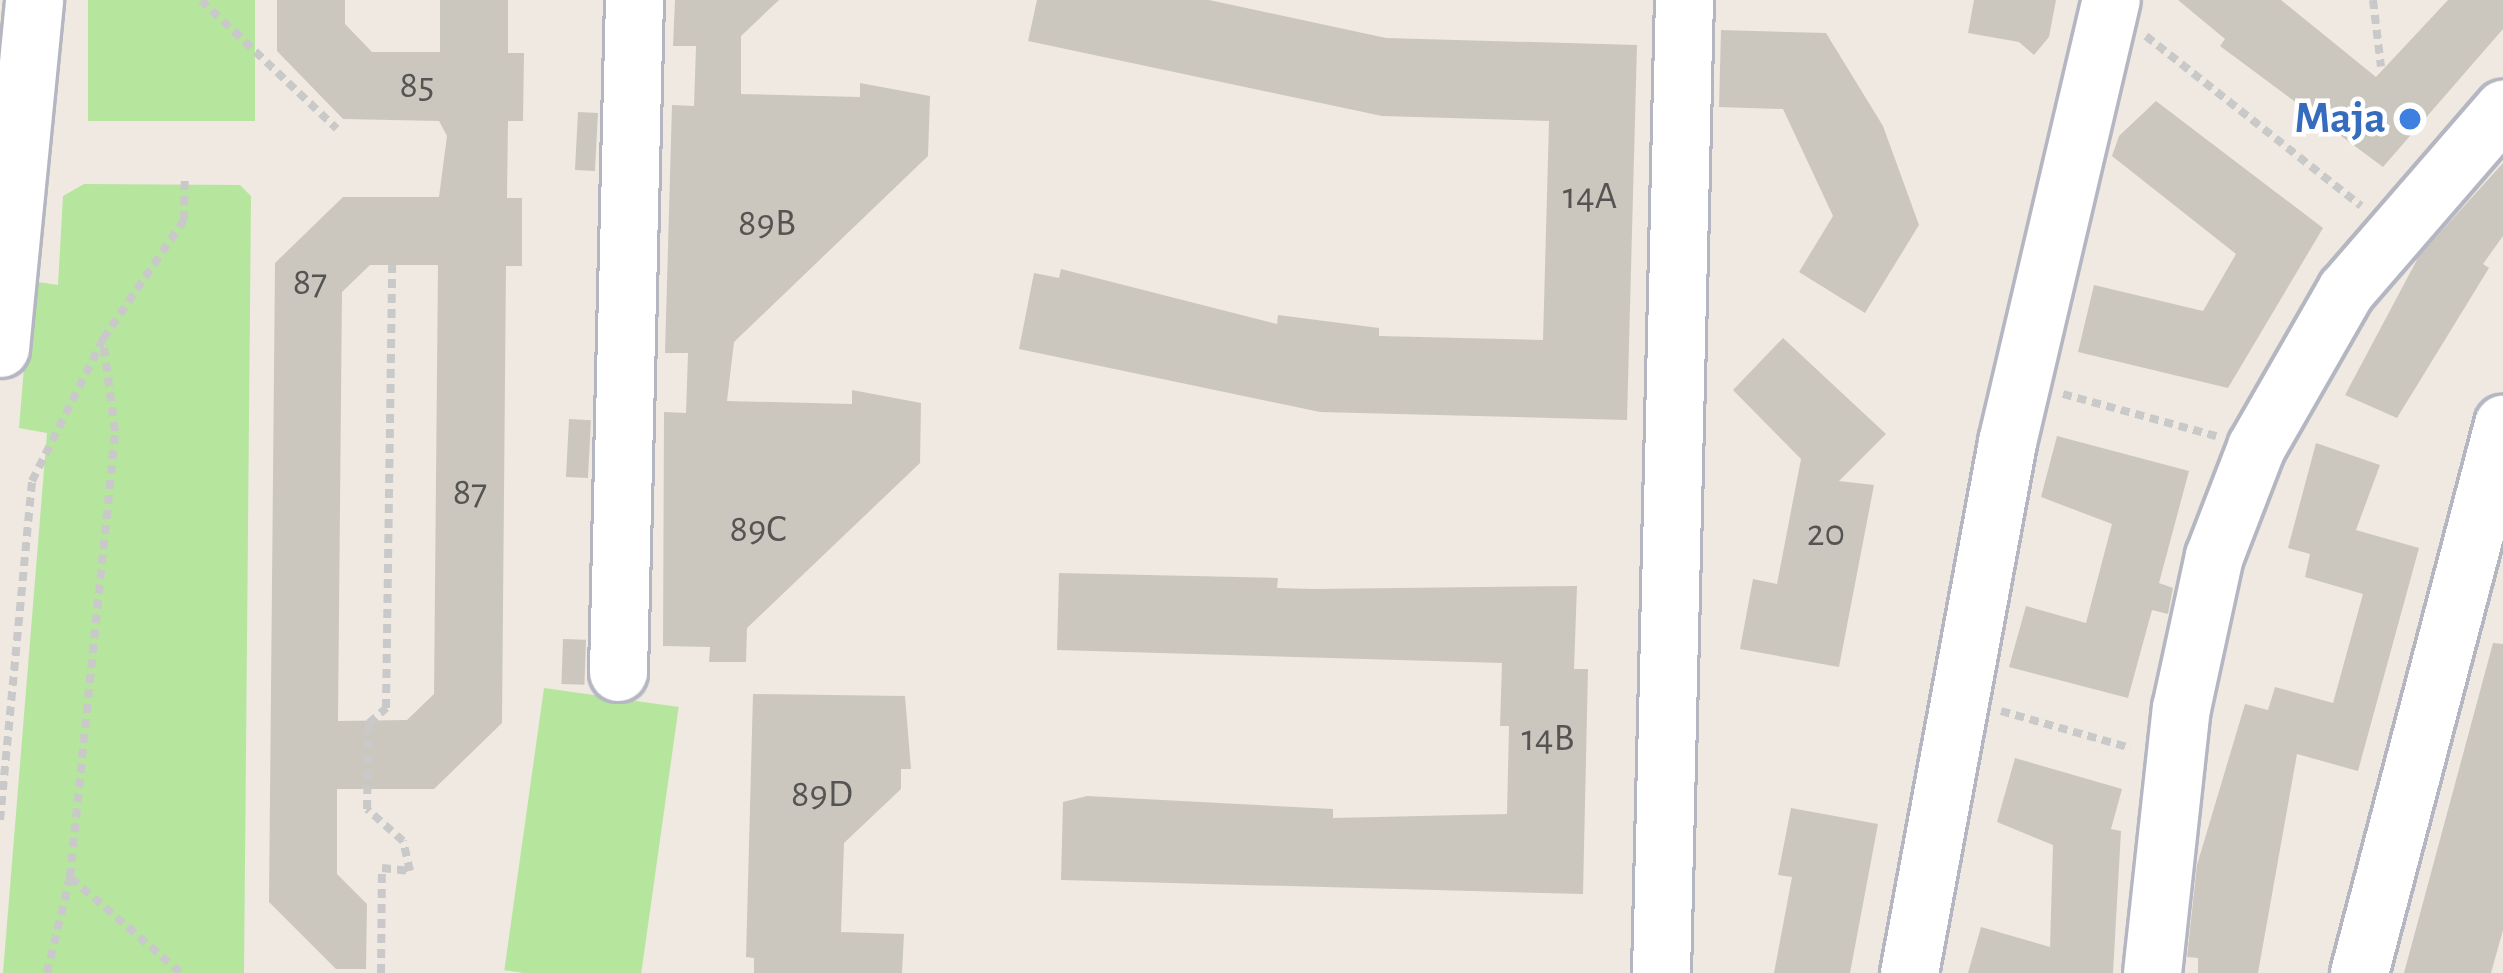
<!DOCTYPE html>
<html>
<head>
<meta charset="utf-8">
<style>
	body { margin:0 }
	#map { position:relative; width:2503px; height:973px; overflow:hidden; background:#efe9e1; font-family:"Alegreya Sans",sans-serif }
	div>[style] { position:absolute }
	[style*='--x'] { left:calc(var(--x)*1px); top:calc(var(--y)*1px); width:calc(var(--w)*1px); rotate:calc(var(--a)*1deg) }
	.green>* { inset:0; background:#b6e59e; transform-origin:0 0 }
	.building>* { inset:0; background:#cbc7bf; transform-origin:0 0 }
	.path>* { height:8px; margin-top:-4px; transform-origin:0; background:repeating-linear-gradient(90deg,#c9c9c9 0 9px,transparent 0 15px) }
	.roads { filter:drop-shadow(3px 0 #b4b7c1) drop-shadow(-3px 0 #b4b7c1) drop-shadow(0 3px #b4b7c1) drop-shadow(0 -3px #b4b7c1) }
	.minor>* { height:57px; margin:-28.5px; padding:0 28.5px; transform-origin:28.5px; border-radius:28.5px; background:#fff }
	.dots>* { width:33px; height:33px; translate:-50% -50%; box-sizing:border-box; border:6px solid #fff; border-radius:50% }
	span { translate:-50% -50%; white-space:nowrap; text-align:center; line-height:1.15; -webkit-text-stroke:9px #fff; paint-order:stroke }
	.number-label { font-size:39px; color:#555452 }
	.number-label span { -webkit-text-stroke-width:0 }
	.shop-label { font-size:45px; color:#366cbe; font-weight:700 }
	.right { translate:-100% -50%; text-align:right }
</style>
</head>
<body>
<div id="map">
	<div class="green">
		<div style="left:88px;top:0;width:167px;height:121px"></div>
		<div style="clip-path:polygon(84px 184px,240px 185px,251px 196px,244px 973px,3px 973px,47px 433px,19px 428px,31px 281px,58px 285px,63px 196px)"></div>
		<div style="left:544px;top:688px;width:136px;height:285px;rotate:8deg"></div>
	</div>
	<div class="building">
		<div style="clip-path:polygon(evenodd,277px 0,345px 0,345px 24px,372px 52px,440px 52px,440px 0,508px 0,508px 53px,524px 53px,523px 121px,508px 121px,507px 198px,522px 198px,522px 266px,506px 266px,502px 723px,434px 789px,337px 789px,337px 874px,367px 904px,366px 969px,336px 969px,269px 902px,275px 263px,343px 197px,439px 197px,447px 136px,439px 121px,343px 119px,277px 51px,277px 0,370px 265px,438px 265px,434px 694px,407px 720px,338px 721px,342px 292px,370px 265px)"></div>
		<div style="clip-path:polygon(675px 0,779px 0,741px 36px,741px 94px,860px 97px,860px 83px,930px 96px,928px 156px,734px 342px,727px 401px,852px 404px,852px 390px,921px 403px,920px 463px,747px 628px,746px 662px,709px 662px,710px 647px,663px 646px,664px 412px,686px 413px,688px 353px,665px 353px,672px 105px,694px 106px,696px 46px,673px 46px)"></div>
		<div style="clip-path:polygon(1037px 0,1209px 0,1386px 38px,1637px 45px,1627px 420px,1320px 412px,1019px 349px,1034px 273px,1059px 278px,1061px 269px,1277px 324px,1278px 315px,1379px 328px,1379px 336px,1543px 340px,1549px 121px,1382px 116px,1028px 41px)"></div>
		<div style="clip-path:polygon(1974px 0,2056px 0,2049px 37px,2034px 55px,2019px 42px,1968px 33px)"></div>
		<div style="clip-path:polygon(2178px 0,2281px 0,2376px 77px,2448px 0,2503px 0,2503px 29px,2383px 167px,2220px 46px,2225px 39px)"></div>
		<div style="clip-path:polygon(1721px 30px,1826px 33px,1883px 126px,1919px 225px,1865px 313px,1799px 272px,1833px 216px,1783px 109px,1719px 107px)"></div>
		<div style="clip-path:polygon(2156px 101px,2323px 228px,2228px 388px,2078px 352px,2094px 285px,2203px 311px,2236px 254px,2112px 156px,2119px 136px)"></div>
		<div style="left:578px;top:112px;width:20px;height:58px;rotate:3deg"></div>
		<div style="clip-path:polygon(2503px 163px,2503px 236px,2483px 264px,2489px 268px,2397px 418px,2345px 395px,2419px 256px)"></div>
		<div style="clip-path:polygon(1783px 338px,1886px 434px,1839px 481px,1874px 485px,1839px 667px,1740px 649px,1753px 579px,1777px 584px,1801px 459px,1733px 390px)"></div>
		<div style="left:569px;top:419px;width:22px;height:58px;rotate:3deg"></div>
		<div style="clip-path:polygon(2057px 436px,2189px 471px,2159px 583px,2173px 588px,2168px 614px,2152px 610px,2128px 698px,2009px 667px,2026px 606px,2086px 623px,2112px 524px,2041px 497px)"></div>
		<div style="clip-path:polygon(2316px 443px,2380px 465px,2356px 530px,2419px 548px,2358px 771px,2297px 754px,2258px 973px,2198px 973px,2198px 958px,2187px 957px,2197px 865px,2245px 704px,2268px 710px,2275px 687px,2333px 703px,2363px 594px,2305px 577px,2310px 554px,2288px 548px)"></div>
		<div style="clip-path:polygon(1059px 573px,1278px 578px,1277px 588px,1313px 589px,1577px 586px,1574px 669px,1588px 669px,1583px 894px,1061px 880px,1063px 802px,1087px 796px,1333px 809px,1333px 818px,1507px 814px,1509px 726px,1500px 726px,1502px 663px,1057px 650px)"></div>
		<div style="left:563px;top:639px;width:23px;height:45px;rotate:2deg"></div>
		<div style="clip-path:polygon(2493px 643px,2503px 644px,2503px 930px,2491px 973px,2404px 973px)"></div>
		<div style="clip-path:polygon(753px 694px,905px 696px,911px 769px,901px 769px,901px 789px,844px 843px,841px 932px,904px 934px,902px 973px,754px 973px,754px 958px,746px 957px)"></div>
		<div style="clip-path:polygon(2015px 758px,2122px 789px,2111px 829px,2121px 831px,2113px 973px,1968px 973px,1981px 927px,2050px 947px,2053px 845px,1997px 822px)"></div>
		<div style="clip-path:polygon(1791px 808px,1878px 824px,1850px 973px,1774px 973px,1792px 877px,1778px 875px)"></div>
	</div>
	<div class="path">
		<div style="--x:201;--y:0;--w:187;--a:43.5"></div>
		<div style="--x:2373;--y:0;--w:67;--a:83.2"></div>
		<div style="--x:2146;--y:36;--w:274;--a:38.3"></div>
		<div style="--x:2063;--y:394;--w:159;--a:15.4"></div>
		<div style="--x:2001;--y:711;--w:135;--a:15.9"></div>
		<div style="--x:0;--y:820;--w:341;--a:-84.6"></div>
		<div style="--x:32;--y:481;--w:159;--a:-63.4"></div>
		<div style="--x:103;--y:339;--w:144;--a:-55.8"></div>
		<div style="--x:184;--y:220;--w:39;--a:-89"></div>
		<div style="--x:71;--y:878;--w:145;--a:40.8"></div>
		<div style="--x:47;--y:973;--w:99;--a:-76.5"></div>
		<div style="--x:70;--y:877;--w:448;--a:-84.2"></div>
		<div style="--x:115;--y:431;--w:92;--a:-97.5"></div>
		<div style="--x:381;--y:973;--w:105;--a:-89.5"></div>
		<div style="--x:382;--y:868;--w:28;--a:6"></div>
		<div style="--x:410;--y:871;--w:31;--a:-103"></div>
		<div style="--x:403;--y:841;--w:48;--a:-138.4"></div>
		<div style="--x:367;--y:809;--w:86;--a:-88.7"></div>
		<div style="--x:369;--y:723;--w:23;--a:-41"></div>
		<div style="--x:386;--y:708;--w:443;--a:-89.2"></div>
	</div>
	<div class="roads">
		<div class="minor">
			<div style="--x:0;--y:348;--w:350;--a:-84.4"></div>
			<div style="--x:618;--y:672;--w:672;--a:-88.64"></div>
			<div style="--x:1661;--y:973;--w:973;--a:-88.65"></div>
			<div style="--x:1909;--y:973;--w:540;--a:-79.54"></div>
			<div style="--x:2007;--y:442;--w:454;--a:-76.8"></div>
			<div style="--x:2152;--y:973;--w:267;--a:-83.8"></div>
			<div style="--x:2181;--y:708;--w:156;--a:-77.8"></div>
			<div style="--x:2214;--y:556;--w:117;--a:-68.9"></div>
			<div style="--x:2256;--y:447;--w:181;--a:-60.2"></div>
			<div style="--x:2346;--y:290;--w:240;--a:-49.1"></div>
			<div style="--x:2359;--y:973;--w:568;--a:-75.3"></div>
		</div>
	</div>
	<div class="dots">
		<div style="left:2410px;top:119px;background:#3f7fe0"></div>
	</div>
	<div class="number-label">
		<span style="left:417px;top:86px">85</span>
		<span style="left:1590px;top:197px">14A</span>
		<span style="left:767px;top:224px">89B</span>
		<span style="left:310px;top:283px">87</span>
		<span style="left:470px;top:493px">87</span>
		<span style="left:758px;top:530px">89C</span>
		<span style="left:1826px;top:534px">20</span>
		<span style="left:1548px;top:739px">14B</span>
		<span style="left:822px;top:795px">89D</span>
	</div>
	<div class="shop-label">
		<span class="right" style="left:2386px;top:119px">Maja</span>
	</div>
</div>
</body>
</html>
